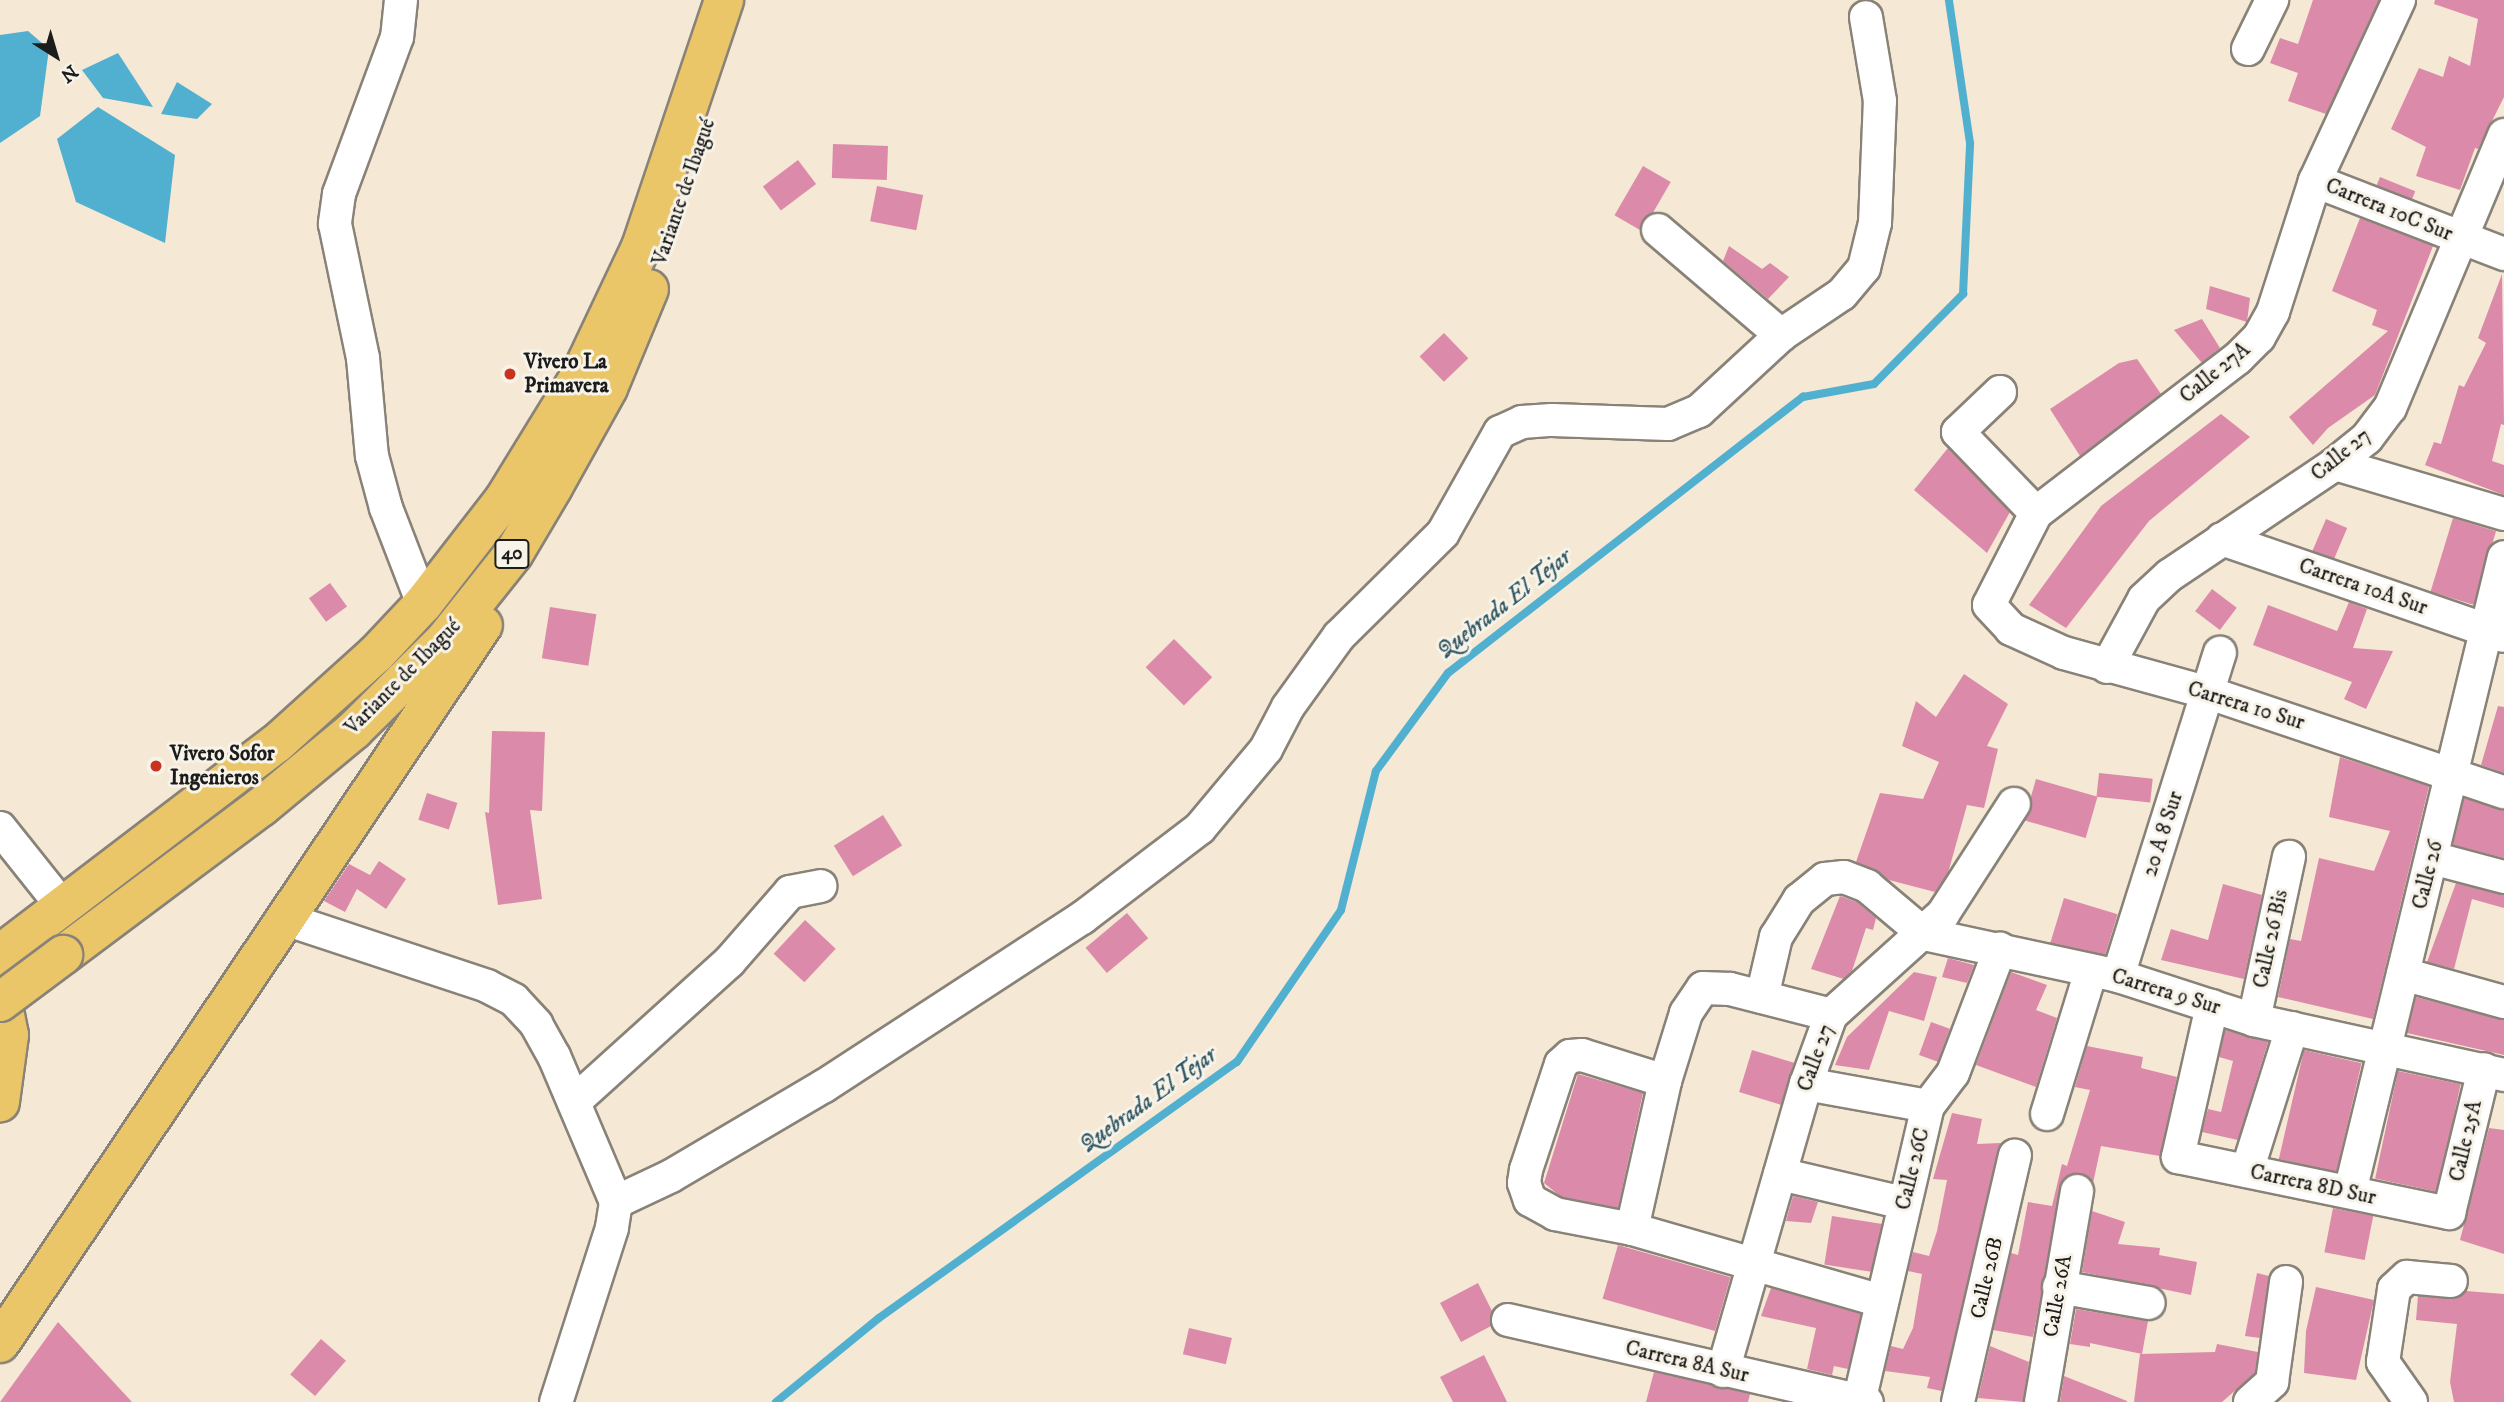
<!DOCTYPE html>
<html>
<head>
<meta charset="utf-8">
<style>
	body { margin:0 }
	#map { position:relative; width:2504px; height:1402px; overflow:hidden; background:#f5e8d4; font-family:"IM FELL DW Pica",serif }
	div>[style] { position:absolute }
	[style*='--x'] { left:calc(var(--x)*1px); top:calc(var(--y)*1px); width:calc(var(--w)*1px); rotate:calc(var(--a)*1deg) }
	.water>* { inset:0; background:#51b0d0 }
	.stream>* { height:8px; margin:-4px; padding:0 4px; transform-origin:4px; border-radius:4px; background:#51b0d0 }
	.building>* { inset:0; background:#dc8aaa; transform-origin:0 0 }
	.roads { filter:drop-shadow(2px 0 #888278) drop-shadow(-2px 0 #888278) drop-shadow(0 2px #888278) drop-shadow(0 -2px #888278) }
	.minor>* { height:32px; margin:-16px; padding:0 16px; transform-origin:16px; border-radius:16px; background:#fff }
	.major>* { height:38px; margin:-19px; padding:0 19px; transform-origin:19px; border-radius:19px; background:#ebc669 }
	.highway>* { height:38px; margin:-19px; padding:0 19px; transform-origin:19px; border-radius:19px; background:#ebc669 }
	.bridges { filter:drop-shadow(2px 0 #888278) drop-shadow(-2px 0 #888278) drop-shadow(0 2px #888278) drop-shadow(0 -2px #888278) }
	.highway-bridge>* { height:38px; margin:-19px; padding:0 19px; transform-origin:19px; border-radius:19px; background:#ebc669 }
	.dots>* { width:19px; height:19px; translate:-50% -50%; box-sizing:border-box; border:4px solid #f7f3e8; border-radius:50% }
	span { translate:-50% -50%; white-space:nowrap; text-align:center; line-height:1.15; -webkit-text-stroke:6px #f7f3e8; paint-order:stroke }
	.shield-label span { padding:2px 5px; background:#f7f3e8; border:2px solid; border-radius:5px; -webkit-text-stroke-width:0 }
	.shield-label { font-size:19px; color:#1c1c1c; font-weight:700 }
	.street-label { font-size:21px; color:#1c1c1c }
	.poi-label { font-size:21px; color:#1c1c1c; font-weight:700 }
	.left { translate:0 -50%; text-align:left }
	.water-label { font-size:23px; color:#315764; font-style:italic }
	.north { position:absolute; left:21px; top:21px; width:70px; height:70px; -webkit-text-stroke:5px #f7f3e8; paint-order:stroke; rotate:143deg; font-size:19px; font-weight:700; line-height:28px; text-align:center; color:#1c1c1c }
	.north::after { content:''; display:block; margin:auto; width:24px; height:32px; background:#1c1c1c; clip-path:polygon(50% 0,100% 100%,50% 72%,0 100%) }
</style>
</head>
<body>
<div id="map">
	<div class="water">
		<div style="clip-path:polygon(28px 31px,49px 49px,40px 116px,0 143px,0 35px)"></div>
		<div style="clip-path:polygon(118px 53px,153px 107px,103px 98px,82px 70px)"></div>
		<div style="clip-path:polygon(177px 82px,212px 104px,197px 119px,161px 114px)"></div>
		<div style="clip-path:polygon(98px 107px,175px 155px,165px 243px,76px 202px,57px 139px)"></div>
	</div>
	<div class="stream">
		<div style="--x:776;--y:1402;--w:133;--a:-39.2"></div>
		<div style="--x:879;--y:1318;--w:440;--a:-35.6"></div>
		<div style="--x:1237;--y:1062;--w:184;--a:-55.6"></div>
		<div style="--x:1341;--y:910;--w:143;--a:-75.9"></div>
		<div style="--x:1376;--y:771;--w:122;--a:-53.7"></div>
		<div style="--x:1448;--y:673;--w:450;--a:-37.9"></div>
		<div style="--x:1803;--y:397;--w:72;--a:-10.4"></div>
		<div style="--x:1874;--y:384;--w:127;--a:-45.3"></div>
		<div style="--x:1963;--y:294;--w:151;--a:-87.3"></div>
		<div style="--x:1970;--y:143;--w:145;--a:-98.4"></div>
	</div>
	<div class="building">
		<div style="clip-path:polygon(2313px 0,2379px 0,2326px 114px,2288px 101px,2298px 73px,2270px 63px,2280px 38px,2298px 44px)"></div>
		<div style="clip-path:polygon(2435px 0,2504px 0,2504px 97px,2478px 149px,2475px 148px,2460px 190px,2416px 176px,2426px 147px,2391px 129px,2419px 68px,2443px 77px,2449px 56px,2470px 66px,2478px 19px,2434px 4px)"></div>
		<div style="left:833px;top:144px;width:55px;height:34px;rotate:2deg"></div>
		<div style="left:798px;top:160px;width:30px;height:44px;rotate:53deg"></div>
		<div style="left:1643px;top:166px;width:32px;height:57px;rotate:30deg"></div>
		<div style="left:2380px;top:177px;width:38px;height:9px;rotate:22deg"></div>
		<div style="left:877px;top:186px;width:47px;height:36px;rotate:11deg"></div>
		<div style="clip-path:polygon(2360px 218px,2433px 246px,2375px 395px,2328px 428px,2313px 445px,2289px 417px,2388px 331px,2372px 325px,2377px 310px,2332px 291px)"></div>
		<div style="clip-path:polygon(1729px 246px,1762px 269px,1770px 263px,1789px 277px,1768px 299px,1723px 261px)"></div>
		<div style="clip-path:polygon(2502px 274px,2504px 425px,2501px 424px,2492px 461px,2504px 465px,2504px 495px,2425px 465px,2434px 442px,2441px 444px,2459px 385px,2464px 387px,2486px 343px,2478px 338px)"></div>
		<div style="clip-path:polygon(2210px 286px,2250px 298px,2247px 322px,2206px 309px)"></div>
		<div style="clip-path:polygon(2202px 319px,2220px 348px,2202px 363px,2174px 330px)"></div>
		<div style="left:1444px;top:333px;width:35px;height:34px;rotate:46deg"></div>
		<div style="clip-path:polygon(2137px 359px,2161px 394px,2080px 456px,2050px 409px,2119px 363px)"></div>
		<div style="clip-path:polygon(2221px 414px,2250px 437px,2149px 521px,2066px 628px,2029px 605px,2101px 506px)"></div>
		<div style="clip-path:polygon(1948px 448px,2010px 512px,1987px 553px,1914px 490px)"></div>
		<div style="left:2453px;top:518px;width:45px;height:77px;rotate:17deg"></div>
		<div style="left:2326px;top:519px;width:23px;height:35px;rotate:23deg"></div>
		<div style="left:330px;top:583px;width:29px;height:26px;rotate:54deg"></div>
		<div style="left:2212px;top:589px;width:31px;height:28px;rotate:37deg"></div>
		<div style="clip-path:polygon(2349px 602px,2367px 609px,2353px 648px,2393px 651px,2366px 709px,2344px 699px,2352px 682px,2253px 645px,2268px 605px,2337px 631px)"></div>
		<div style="left:550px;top:607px;width:47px;height:52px;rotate:9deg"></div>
		<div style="left:1174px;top:639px;width:54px;height:40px;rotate:45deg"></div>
		<div style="clip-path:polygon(1964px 674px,2008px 704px,1987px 746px,1998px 749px,1984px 808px,1967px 805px,1948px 873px,1935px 892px,1889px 880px,1856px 862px,1880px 793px,1923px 799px,1939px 762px,1902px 746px,1916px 701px,1936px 717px)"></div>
		<div style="clip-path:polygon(2498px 706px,2504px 707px,2504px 773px,2481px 765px)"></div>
		<div style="clip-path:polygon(492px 731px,545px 732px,542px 811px,530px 810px,542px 899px,498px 905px,485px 812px,489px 813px)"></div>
		<div style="clip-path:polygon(2340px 757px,2429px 786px,2373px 1019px,2278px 997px,2290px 939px,2301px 941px,2319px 858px,2374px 871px,2390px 831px,2329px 817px)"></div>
		<div style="left:2099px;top:773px;width:54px;height:24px;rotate:6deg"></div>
		<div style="left:2036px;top:779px;width:64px;height:43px;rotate:16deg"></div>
		<div style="left:427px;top:793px;width:32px;height:28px;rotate:18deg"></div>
		<div style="clip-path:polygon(2464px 798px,2504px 810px,2504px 858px,2453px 845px)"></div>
		<div style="left:883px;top:815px;width:36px;height:58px;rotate:58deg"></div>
		<div style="clip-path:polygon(379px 861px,406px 879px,386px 909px,357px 889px,345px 912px,324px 901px,349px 864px,370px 875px)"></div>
		<div style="clip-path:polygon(2456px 883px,2504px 895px,2504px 908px,2472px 899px,2454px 969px,2427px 962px)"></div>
		<div style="clip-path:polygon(2223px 884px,2262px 895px,2244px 979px,2161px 960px,2171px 929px,2208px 940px)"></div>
		<div style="clip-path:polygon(1840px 896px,1857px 902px,1876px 918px,1873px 930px,1866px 928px,1852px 971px,1844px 979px,1811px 969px)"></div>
		<div style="left:2064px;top:898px;width:56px;height:47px;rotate:17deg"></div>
		<div style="left:1127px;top:913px;width:33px;height:54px;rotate:50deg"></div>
		<div style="left:805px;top:920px;width:42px;height:46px;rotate:43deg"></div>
		<div style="clip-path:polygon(1948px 958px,1974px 965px,1967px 983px,1942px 977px)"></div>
		<div style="clip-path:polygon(1914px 972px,1937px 977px,1924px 1021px,1889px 1011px,1869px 1070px,1835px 1065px,1847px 1037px)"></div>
		<div style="clip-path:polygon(2011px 972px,2047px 985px,2036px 1010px,2057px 1018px,2036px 1087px,1976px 1065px)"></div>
		<div style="clip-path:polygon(2416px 997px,2504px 1020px,2504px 1055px,2407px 1033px)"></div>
		<div style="left:1931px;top:1022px;width:20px;height:35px;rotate:20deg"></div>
		<div style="clip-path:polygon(2225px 1030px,2268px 1042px,2238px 1140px,2202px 1132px,2208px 1109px,2221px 1112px,2233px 1061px,2219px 1057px)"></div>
		<div style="clip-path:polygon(2087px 1046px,2143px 1057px,2141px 1068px,2177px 1077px,2160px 1156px,2101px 1146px,2093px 1183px,2079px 1173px,2063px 1179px,2033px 1337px,1993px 1330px,2011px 1253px,2018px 1255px,2028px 1202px,2052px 1206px,2062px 1164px,2067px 1166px,2090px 1090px,2075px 1087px)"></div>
		<div style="left:1752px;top:1050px;width:44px;height:44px;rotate:17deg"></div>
		<div style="left:2304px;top:1050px;width:59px;height:112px;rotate:13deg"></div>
		<div style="left:2398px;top:1071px;width:64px;height:110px;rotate:12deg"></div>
		<div style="clip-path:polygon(1578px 1074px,1643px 1093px,1618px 1208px,1561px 1197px,1544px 1183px)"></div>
		<div style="clip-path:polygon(1952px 1113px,1982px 1119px,1977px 1144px,2001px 1143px,1942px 1391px,1927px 1388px,1930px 1377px,1885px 1371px,1891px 1346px,1903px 1349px,1913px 1328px,1922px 1274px,1908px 1271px,1913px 1252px,1929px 1256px,1937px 1231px,1947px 1180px,1933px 1179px)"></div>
		<div style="clip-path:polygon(2489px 1128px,2504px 1130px,2504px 1254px,2460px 1240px)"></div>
		<div style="clip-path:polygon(1793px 1196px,1818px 1202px,1811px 1223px,1786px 1221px)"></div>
		<div style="left:2333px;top:1208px;width:41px;height:45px;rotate:11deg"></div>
		<div style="clip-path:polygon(2092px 1211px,2125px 1222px,2118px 1244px,2160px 1248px,2159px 1255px,2197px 1262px,2191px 1295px,2082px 1272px)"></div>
		<div style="left:1832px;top:1216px;width:51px;height:49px;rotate:9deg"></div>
		<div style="left:1618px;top:1245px;width:117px;height:56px;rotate:16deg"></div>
		<div style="clip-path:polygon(2257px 1273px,2269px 1276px,2260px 1338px,2245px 1336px)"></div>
		<div style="clip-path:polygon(1478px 1283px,1492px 1311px,1491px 1326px,1461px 1342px,1440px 1303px)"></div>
		<div style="clip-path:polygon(2316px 1287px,2374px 1300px,2356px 1380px,2304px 1373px,2306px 1331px)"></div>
		<div style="clip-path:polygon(1771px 1288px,1861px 1314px,1848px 1369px,1834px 1366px,1832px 1375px,1807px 1369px,1816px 1328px,1761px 1316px)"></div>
		<div style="clip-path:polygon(2466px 1291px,2504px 1294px,2504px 1402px,2454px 1402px,2450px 1382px,2457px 1324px,2416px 1320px,2418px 1296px,2450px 1299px)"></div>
		<div style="clip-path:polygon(2076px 1309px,2148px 1321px,2142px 1354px,2090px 1343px,2090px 1347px,2070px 1344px)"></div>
		<div style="clip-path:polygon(58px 1322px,132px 1402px,0 1402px)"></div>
		<div style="left:1189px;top:1328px;width:44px;height:27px;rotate:13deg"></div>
		<div style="left:321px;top:1339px;width:33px;height:47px;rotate:41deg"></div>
		<div style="clip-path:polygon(2217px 1344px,2258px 1352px,2255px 1373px,2222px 1402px,2134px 1402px,2140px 1354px,2215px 1352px)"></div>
		<div style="clip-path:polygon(1990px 1346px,2029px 1362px,2023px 1402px,1978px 1398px)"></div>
		<div style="clip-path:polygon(1484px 1355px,1507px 1402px,1453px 1402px,1440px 1377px)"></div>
		<div style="clip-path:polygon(1654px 1372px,1750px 1394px,1748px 1402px,1646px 1402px)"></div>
		<div style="clip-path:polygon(2064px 1376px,2127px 1401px,2127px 1402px,2060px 1402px)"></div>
	</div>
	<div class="roads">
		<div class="minor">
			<div style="--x:401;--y:0;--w:37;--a:96"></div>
			<div style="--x:397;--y:37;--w:167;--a:110.3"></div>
			<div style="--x:339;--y:194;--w:30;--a:98"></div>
			<div style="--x:335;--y:224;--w:137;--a:78.2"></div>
			<div style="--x:363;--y:358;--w:98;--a:84.8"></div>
			<div style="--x:372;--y:456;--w:54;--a:74.9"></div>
			<div style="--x:386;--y:508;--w:103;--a:68.9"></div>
			<div style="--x:2399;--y:0;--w:200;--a:114.9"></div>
			<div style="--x:2315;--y:181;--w:138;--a:107.8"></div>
			<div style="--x:2273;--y:312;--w:29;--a:119"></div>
			<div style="--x:2259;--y:337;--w:30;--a:135"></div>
			<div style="--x:2238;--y:358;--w:255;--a:142.5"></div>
			<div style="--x:2036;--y:513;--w:103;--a:117.1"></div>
			<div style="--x:1989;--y:605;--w:33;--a:47"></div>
			<div style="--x:2011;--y:629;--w:58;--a:24.4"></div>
			<div style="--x:2064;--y:653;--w:150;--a:15.4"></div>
			<div style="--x:2209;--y:693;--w:311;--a:18.6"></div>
			<div style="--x:2248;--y:49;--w:55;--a:-63.9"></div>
			<div style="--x:2315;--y:181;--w:203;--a:21.1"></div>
			<div style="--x:1658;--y:230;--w:162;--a:40.5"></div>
			<div style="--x:2000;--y:392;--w:58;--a:136.4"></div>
			<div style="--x:1958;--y:432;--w:112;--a:46.1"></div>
			<div style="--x:2335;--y:464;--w:176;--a:16.5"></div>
			<div style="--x:2222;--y:539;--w:297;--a:19"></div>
			<div style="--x:2107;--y:667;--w:77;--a:-61.4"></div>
			<div style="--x:2144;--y:599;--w:35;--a:-43"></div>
			<div style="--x:2170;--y:575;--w:199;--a:-33.9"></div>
			<div style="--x:2335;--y:464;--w:41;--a:-39.1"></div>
			<div style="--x:2367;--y:438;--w:38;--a:-53"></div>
			<div style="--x:2390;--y:408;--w:296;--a:-67.3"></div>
			<div style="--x:0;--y:828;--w:101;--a:51.4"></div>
			<div style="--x:2432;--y:858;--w:74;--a:14.8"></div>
			<div style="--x:285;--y:919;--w:213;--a:18.3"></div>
			<div style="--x:487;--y:986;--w:30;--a:27"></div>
			<div style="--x:514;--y:1000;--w:33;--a:47"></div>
			<div style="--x:536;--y:1024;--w:37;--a:61"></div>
			<div style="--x:554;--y:1056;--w:159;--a:67"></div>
			<div style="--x:616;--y:1202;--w:26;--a:99"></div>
			<div style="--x:612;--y:1228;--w:183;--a:107.8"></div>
			<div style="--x:2403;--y:974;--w:105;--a:15.5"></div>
			<div style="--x:2118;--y:976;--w:339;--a:-72.5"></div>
			<div style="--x:1762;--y:997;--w:62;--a:-76.9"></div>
			<div style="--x:1776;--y:937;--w:44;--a:-58.1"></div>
			<div style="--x:1799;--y:900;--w:33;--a:-39"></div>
			<div style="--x:1825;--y:879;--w:19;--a:-6"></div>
			<div style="--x:1844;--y:877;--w:25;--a:21"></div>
			<div style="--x:1867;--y:886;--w:75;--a:40.1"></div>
			<div style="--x:1924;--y:934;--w:198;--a:12.2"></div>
			<div style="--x:2118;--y:976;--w:143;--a:17.9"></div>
			<div style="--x:2254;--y:1020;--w:256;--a:12.4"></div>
			<div style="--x:2212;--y:1006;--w:155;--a:102.7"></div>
			<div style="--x:2178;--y:1157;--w:277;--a:11.7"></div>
			<div style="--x:2449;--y:1213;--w:148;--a:-76.3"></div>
			<div style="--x:2254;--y:1020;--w:167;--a:-77.9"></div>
			<div style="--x:1665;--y:1081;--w:87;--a:-162.6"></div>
			<div style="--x:1582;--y:1055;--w:12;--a:175"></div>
			<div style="--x:1570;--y:1056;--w:12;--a:138"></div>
			<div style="--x:1561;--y:1064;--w:112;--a:108.3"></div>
			<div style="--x:1526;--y:1170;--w:13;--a:99"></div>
			<div style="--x:1524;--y:1183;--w:18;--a:71"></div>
			<div style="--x:1530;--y:1200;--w:29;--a:29"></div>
			<div style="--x:1555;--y:1214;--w:78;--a:11"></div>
			<div style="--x:1632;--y:1229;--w:260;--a:16.1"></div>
			<div style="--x:1806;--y:1084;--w:124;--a:10.2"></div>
			<div style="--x:574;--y:1102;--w:209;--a:-42.1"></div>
			<div style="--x:729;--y:962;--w:93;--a:-48.9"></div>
			<div style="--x:790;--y:892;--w:31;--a:-11"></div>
			<div style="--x:2047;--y:1114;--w:150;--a:-72.9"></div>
			<div style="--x:2247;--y:1171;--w:150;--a:-72.5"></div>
			<div style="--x:1780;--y:1174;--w:127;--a:13.2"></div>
			<div style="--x:2350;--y:1192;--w:653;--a:-76.37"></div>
			<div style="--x:616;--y:1202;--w:61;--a:-25.3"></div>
			<div style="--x:671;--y:1176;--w:178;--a:-30.5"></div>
			<div style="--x:824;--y:1086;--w:308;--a:-33.1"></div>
			<div style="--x:1082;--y:918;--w:148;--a:-37.3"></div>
			<div style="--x:1200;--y:828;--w:103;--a:-50.1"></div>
			<div style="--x:1266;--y:749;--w:47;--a:-62.4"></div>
			<div style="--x:1288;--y:707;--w:87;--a:-54.3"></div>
			<div style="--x:1339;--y:636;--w:146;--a:-44.7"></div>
			<div style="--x:1443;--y:533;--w:116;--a:-60.6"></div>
			<div style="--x:1500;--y:432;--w:24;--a:-24"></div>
			<div style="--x:1522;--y:422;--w:30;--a:-4"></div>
			<div style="--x:1552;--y:420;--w:116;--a:2"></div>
			<div style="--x:1668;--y:424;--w:34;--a:-23"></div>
			<div style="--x:1699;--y:411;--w:112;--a:-42.8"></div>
			<div style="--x:1781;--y:335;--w:73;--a:-33.9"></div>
			<div style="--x:1842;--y:294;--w:34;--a:-50"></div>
			<div style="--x:1864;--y:268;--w:46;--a:-76.3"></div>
			<div style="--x:1875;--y:223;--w:122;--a:-87.7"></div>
			<div style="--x:1880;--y:101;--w:85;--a:-99.5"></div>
			<div style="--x:1632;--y:1229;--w:152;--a:-77.4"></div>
			<div style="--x:1665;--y:1081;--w:71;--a:-72.8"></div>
			<div style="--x:1686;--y:1013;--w:30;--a:-56"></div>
			<div style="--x:1703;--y:988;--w:27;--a:2"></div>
			<div style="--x:1730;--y:989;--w:104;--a:14.4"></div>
			<div style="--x:2059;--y:1287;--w:91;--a:10.1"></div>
			<div style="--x:1508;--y:1320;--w:368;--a:12.9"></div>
			<div style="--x:1723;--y:1371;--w:299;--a:-73.9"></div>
			<div style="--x:1806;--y:1084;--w:73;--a:-70.1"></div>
			<div style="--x:1831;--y:1015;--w:151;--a:-42"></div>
			<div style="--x:1943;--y:914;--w:131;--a:-57.2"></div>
			<div style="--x:1859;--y:1402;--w:304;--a:-76.9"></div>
			<div style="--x:1928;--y:1106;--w:41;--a:-52.9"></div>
			<div style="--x:1953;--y:1073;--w:133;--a:-69.2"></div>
			<div style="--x:1958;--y:1402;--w:253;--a:-77"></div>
			<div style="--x:2041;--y:1402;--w:214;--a:-80.3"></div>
			<div style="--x:2250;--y:1402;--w:30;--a:-42"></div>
			<div style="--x:2272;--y:1382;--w:101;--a:-82"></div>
			<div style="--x:2411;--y:1402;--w:49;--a:-125"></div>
			<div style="--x:2383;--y:1362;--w:74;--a:-81.4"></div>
			<div style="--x:2394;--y:1289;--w:18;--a:-43"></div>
			<div style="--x:2407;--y:1277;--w:44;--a:5.2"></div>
		</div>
		<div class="major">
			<div style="--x:0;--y:990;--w:46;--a:78.7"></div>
			<div style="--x:9;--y:1035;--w:68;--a:97.7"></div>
		</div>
		<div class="highway">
			<div style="--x:0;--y:954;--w:347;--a:-37.3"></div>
			<div style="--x:276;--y:744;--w:135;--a:-42"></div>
			<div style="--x:376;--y:654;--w:69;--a:-46.8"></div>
			<div style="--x:423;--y:604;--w:130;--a:-52.2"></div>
			<div style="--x:503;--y:501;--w:147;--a:-58.4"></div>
			<div style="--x:580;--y:376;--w:143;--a:-64.7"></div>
			<div style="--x:641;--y:247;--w:261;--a:-71.4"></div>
			<div style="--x:63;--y:955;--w:247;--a:-36.8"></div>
			<div style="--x:261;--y:807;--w:121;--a:-39.6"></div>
			<div style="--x:354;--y:730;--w:127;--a:-44.7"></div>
			<div style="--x:444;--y:641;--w:112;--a:-51.5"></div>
			<div style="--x:514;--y:553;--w:77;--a:-59.4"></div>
			<div style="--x:553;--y:487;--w:113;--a:-60.9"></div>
			<div style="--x:608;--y:388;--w:107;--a:-67.5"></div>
			<div style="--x:0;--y:1343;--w:865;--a:-56.07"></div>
		</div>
	</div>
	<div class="bridges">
		<div class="highway-bridge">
			<div style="--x:0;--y:1002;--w:79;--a:-36.7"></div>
		</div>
	</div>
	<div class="dots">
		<div style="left:510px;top:374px;background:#c8321e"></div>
		<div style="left:156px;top:766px;background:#c8321e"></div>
	</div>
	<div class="shield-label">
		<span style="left:512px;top:554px">40</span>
	</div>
	<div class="street-label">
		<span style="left:684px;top:192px;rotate:-71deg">Variante de Ibagué</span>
		<span style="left:2389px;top:210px;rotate:22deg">Carrera 10C Sur</span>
		<span style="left:2215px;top:373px;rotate:-39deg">Calle 27A</span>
		<span style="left:2341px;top:455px;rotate:-39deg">Calle 27</span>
		<span style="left:2363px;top:587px;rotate:19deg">Carrera 10A Sur</span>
		<span style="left:403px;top:677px;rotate:-45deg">Variante de Ibagué</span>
		<span style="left:2246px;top:706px;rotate:17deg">Carrera 10 Sur</span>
		<span style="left:2163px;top:834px;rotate:-72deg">20 A 8 Sur</span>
		<span style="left:2428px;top:875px;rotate:-76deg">Calle 26</span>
		<span style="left:2271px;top:939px;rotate:-78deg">Calle 26 Bis</span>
		<span style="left:2166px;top:992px;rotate:17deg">Carrera 9 Sur</span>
		<span style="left:1816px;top:1058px;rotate:-70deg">Calle 27</span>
		<span style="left:2466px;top:1141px;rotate:-77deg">Calle 25A</span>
		<span style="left:1913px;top:1169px;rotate:-76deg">Calle 26C</span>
		<span style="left:2313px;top:1185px;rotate:12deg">Carrera 8D Sur</span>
		<span style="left:1987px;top:1278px;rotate:-77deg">Calle 26B</span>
		<span style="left:2058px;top:1296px;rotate:-80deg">Calle 26A</span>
		<span style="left:1687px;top:1362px;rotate:13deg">Carrera 8A Sur</span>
	</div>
	<div class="poi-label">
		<span class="left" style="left:524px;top:374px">Vivero La<br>Primavera</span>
		<span class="left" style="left:170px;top:766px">Vivero Sofor<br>Ingenieros</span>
	</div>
	<div class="water-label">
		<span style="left:1505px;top:605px;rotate:-38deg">Quebrada El Tejar</span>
		<span style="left:1149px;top:1101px;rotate:-36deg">Quebrada El Tejar</span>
	</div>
	<div class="north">N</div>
</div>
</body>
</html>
